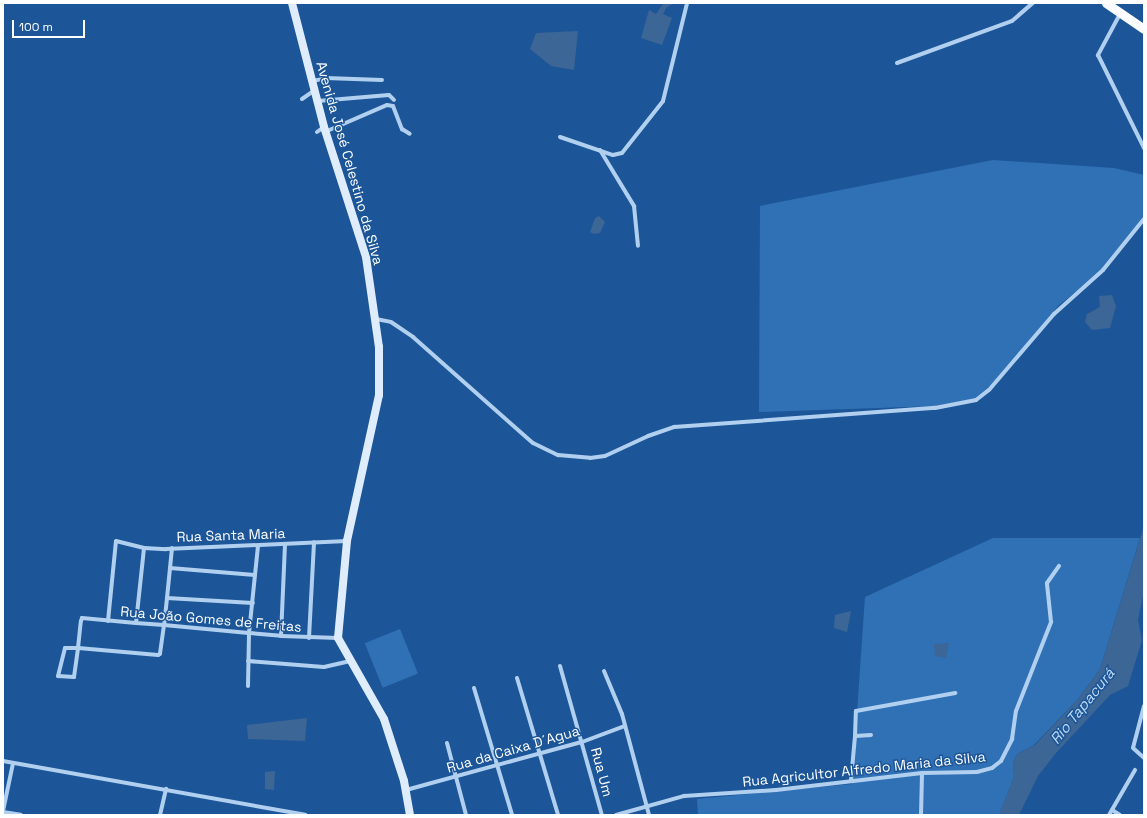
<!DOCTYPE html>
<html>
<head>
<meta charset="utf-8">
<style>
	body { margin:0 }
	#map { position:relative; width:1147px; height:818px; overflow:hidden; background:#1c5698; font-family:"Space Grotesk",sans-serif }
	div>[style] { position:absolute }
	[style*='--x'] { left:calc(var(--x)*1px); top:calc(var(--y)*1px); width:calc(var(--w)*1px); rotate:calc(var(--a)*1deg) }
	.green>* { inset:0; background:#3071b5; transform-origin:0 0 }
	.water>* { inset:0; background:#3c6695 }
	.street>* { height:4px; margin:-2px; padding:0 2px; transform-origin:2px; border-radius:2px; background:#b1d0f0 }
	.secondary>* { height:8px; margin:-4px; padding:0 4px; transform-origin:4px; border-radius:4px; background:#dfecfb }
	.primary>* { height:9px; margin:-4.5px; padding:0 4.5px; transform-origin:4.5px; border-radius:4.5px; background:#fafcff }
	span { translate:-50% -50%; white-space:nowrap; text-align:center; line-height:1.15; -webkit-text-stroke:3px #1c5698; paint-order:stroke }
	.street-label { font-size:14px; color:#fff }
	.water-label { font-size:15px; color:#bddaf6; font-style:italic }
	.frame { position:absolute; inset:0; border:4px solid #fff; pointer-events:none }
	.scale { position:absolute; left:12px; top:20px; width:73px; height:18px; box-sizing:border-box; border:2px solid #fff; border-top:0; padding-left:5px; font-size:12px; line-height:14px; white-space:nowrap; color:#fff; -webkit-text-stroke:3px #1c5698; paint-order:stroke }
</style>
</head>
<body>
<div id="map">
	<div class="green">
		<div style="clip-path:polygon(993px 160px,1114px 168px,1144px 175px,1144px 218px,1100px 272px,1058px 306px,996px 381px,974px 399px,935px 406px,759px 412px,760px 206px)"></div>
		<div style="clip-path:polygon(993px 538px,1140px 538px,1100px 669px,1078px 699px,1034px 745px,1017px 754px,1013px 763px,1014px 777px,999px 815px,698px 815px,697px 799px,852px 784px,865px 597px)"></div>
		<div style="left:400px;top:629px;width:48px;height:38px;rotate:68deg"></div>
	</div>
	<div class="water">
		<div style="clip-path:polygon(674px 3px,666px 8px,663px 14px,672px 18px,662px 45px,641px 38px,649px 10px,656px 14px,663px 4px)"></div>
		<div style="clip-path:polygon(578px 31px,574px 70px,551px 66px,530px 49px,536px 33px)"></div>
		<div style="clip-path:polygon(599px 216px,605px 222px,600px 233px,594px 234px,590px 232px,595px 218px)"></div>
		<div style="clip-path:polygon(1112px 295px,1116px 306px,1110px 328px,1092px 330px,1085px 322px,1087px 314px,1100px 307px,1099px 296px)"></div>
		<div style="clip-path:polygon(1144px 526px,1144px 591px,1138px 620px,1142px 640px,1128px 686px,1110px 695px,1056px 753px,1038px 776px,1019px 815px,999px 815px,1014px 777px,1013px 763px,1017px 754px,1035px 745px,1078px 699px,1100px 669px)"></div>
		<div style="clip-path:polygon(851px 611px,847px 632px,834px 628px,835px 615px)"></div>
		<div style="clip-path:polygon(949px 643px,946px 658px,935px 656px,934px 644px)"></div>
		<div style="clip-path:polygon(307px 718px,305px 741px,248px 739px,247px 725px)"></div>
		<div style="clip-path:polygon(275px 771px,274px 790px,265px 789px,265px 772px)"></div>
	</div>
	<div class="street">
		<div style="--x:1120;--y:14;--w:47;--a:118.2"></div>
		<div style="--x:1098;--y:55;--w:104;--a:63.7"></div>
		<div style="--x:897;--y:63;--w:122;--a:-20.1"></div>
		<div style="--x:1012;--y:21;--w:28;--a:-41"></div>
		<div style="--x:313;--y:81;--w:13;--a:-13"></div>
		<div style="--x:326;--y:78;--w:56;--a:2"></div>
		<div style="--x:302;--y:99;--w:16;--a:-35"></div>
		<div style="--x:318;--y:101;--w:71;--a:-4.8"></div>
		<div style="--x:389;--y:95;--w:7;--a:45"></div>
		<div style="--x:327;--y:131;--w:65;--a:-23.4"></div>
		<div style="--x:387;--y:105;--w:6;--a:9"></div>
		<div style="--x:393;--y:106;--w:25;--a:69"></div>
		<div style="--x:402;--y:129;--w:9;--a:32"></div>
		<div style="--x:317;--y:132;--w:9;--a:-36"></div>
		<div style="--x:560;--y:137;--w:56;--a:18.8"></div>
		<div style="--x:613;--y:155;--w:9;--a:-13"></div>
		<div style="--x:622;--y:153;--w:66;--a:-51.7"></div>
		<div style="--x:663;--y:101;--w:101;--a:-76.2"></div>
		<div style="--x:600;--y:150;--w:66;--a:58.7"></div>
		<div style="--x:634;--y:206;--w:40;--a:84.3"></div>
		<div style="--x:376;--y:319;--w:15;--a:11"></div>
		<div style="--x:391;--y:322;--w:27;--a:34"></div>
		<div style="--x:413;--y:337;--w:160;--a:41.5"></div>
		<div style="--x:533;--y:443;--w:28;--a:26"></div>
		<div style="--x:558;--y:455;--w:32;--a:5"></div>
		<div style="--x:590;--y:458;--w:15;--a:-8"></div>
		<div style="--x:605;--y:456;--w:47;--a:-24.9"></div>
		<div style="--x:648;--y:436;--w:28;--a:-19"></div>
		<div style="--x:674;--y:427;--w:262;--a:-4.2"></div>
		<div style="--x:935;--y:408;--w:42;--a:-11"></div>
		<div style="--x:976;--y:400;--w:16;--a:-38"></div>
		<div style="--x:989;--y:390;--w:100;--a:-49.5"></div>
		<div style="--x:1054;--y:314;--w:66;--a:-41.9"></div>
		<div style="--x:1103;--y:270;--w:65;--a:-51.2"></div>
		<div style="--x:172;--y:548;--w:50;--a:95.7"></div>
		<div style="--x:167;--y:598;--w:27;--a:96"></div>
		<div style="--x:164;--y:625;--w:29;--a:98"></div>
		<div style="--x:160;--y:654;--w:2;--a:153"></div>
		<div style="--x:158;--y:655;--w:80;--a:-175"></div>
		<div style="--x:78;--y:648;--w:13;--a:180"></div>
		<div style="--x:65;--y:648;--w:29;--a:104"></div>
		<div style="--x:58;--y:676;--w:16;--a:4"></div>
		<div style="--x:74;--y:677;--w:29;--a:-82"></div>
		<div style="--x:78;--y:648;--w:27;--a:-84"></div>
		<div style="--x:81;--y:621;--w:3;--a:-72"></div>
		<div style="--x:82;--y:618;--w:54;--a:5.3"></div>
		<div style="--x:136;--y:623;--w:28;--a:4"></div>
		<div style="--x:164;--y:625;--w:85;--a:5.4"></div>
		<div style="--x:249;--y:633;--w:32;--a:5"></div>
		<div style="--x:281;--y:636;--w:57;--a:2"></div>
		<div style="--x:170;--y:568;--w:85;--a:4.7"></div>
		<div style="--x:167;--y:598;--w:86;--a:3.3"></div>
		<div style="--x:108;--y:621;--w:80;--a:-84.3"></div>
		<div style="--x:116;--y:541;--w:29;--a:14"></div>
		<div style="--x:144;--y:548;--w:22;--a:3"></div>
		<div style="--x:166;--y:549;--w:181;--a:-2.5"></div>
		<div style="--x:136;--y:623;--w:75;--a:-83.9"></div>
		<div style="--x:281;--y:636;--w:92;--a:-87.5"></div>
		<div style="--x:309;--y:638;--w:96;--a:-87"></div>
		<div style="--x:248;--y:661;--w:76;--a:4.5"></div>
		<div style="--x:324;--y:667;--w:27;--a:-13"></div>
		<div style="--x:560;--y:666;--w:155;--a:74.3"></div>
		<div style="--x:604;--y:671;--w:47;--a:67.3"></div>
		<div style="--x:622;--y:714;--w:105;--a:75"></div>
		<div style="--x:517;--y:678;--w:143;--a:73.3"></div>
		<div style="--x:248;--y:686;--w:53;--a:-88.9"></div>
		<div style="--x:249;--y:633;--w:87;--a:-84.1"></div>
		<div style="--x:474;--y:688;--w:133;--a:73.3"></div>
		<div style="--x:1144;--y:706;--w:43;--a:104.7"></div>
		<div style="--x:1133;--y:748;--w:15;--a:42"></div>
		<div style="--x:871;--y:735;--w:16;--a:176"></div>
		<div style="--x:855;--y:736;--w:25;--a:-88"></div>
		<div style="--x:856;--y:711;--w:101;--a:-10.3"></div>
		<div style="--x:447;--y:743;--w:74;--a:75.2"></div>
		<div style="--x:3;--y:761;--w:307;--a:10.1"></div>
		<div style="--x:851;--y:780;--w:44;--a:-84.8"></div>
		<div style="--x:406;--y:790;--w:182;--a:-15.3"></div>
		<div style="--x:582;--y:742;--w:46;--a:-20.4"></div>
		<div style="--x:1112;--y:810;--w:9;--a:32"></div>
		<div style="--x:3;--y:811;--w:49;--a:-78.2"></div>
		<div style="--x:3;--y:812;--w:18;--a:9"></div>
		<div style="--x:160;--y:815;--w:27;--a:-77"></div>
		<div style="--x:616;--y:815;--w:71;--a:-15.6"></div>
		<div style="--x:684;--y:796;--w:92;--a:-3.7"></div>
		<div style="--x:776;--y:790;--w:147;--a:-6.6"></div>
		<div style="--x:922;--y:773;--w:55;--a:-1"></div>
		<div style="--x:977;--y:772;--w:16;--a:-15"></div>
		<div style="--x:992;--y:768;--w:11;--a:-38"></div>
		<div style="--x:1001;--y:761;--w:25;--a:-63"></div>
		<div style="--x:1012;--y:739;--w:28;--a:-82"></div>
		<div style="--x:1016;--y:711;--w:96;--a:-68.5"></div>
		<div style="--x:1051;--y:622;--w:39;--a:-96"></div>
		<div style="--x:1047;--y:583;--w:21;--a:-55"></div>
		<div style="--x:921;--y:815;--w:42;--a:-88.6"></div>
		<div style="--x:1109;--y:815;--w:52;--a:-60"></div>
	</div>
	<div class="secondary">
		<div style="--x:292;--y:3;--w:128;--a:75.5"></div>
		<div style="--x:324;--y:127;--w:137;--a:72.1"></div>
		<div style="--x:366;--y:257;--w:91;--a:81.8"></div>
		<div style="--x:379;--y:347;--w:48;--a:90"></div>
		<div style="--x:379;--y:395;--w:149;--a:102.4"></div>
		<div style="--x:347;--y:541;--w:97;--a:95.3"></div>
		<div style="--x:338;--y:638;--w:93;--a:60.4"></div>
		<div style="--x:384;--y:719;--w:65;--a:72.1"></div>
		<div style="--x:404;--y:781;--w:35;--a:80"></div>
	</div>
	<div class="primary">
		<div style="--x:1106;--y:3;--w:46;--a:34.4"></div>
	</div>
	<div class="street-label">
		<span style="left:350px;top:163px;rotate:74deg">Avenida José Celestino da Silva</span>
		<span style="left:231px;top:535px;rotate:-2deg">Rua Santa Maria</span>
		<span style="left:211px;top:619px;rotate:5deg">Rua João Gomes de Freitas</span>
		<span style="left:513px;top:749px;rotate:-16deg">Rua da Caixa D´Agua</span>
		<span style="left:864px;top:769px;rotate:-6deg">Rua Agricultor Alfredo Maria da Silva</span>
		<span style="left:602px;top:772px;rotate:75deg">Rua Um</span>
	</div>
	<div class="water-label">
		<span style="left:1082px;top:706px;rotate:-51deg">Rio Tapacurá</span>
	</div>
	<div class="frame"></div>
	<div class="scale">100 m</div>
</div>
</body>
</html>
